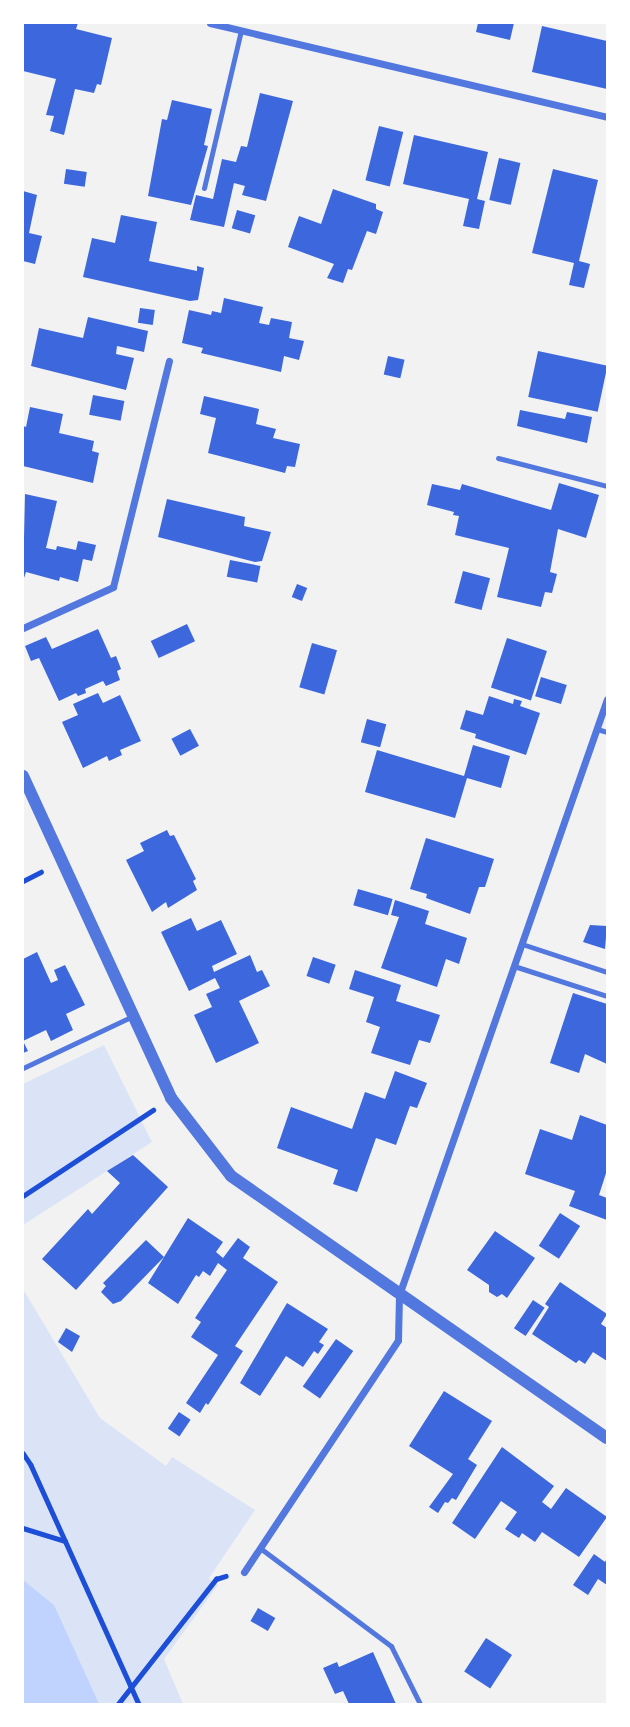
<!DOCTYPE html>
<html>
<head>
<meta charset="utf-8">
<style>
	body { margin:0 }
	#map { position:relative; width:630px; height:1727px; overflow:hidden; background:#f2f2f2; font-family:"Archivo Narrow",sans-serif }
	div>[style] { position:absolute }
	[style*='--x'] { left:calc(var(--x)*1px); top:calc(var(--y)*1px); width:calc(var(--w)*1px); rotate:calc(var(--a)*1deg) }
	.green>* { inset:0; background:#dbe4f7 }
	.water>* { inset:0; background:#bfd3fe }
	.building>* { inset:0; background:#3d67dc; transform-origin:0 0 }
	.path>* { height:4.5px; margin:-2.25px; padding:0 2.25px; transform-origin:2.25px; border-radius:2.25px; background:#1d4ed8 }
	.service>* { height:5px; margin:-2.5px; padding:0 2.5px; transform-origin:2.5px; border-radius:2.5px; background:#5277de }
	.minor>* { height:7px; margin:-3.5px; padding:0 3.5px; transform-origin:3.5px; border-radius:3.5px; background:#5277de }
	.tertiary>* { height:12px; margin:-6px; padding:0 6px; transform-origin:6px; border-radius:6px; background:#5277de }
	span { translate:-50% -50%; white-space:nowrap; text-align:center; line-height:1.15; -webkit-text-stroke:6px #fff; paint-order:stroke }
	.frame { position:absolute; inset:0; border:24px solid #fff; pointer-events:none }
</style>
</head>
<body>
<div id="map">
	<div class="green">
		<div style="clip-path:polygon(104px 1045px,152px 1142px,23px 1225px,23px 1084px)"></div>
		<div style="clip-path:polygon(23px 1289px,100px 1418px,166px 1466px,172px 1457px,255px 1510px,209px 1578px,218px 1585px,164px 1659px,183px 1704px,23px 1704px)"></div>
	</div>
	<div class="water">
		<div style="clip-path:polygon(23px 1580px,54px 1605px,99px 1704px,23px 1704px)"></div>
	</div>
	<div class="building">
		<div style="clip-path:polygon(23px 23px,78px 23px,76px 29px,112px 38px,101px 85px,97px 84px,94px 93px,75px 89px,64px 135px,50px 131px,54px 116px,46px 115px,56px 79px,23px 71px)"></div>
		<div style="clip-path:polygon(478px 23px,514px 23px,510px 40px,476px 32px)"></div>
		<div style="clip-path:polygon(542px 26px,607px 41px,607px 89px,532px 72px)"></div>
		<div style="clip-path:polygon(260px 93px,293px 101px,266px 201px,242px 195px,245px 186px,234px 183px,224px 227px,190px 220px,196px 195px,213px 199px,222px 159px,236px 162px,241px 146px,247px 147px)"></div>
		<div style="clip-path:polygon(172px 100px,212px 109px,204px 145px,208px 146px,191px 205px,148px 196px,162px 119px,167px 120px)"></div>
		<div style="left:379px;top:126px;width:25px;height:56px;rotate:14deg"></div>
		<div style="clip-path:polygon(414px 135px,488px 152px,477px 199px,485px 201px,479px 229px,463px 226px,469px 199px,403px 184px)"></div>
		<div style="left:499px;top:158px;width:22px;height:43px;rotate:13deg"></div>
		<div style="left:66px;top:169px;width:21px;height:15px;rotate:8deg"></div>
		<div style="clip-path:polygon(553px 169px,598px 180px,579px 261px,590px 264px,584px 288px,569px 285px,574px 263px,532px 253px)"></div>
		<div style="clip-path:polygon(333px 189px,376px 204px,376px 209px,383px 212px,376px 234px,367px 231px,352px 270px,348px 269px,343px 283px,327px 278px,334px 264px,288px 247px,299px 216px,321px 224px)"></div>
		<div style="clip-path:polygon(23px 191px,37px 195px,29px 233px,42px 236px,35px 264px,23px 261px)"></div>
		<div style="left:237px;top:210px;width:19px;height:19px;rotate:16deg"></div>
		<div style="clip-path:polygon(121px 215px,157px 222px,149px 261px,197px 271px,197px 266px,204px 268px,198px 300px,190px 301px,83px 277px,92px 238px,115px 243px)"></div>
		<div style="clip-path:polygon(224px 298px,263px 307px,259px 323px,269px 325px,271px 318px,292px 322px,289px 338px,304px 341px,299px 360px,284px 356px,281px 372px,201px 353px,203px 348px,182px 343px,189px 310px,211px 315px,212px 311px,221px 313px)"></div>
		<div style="left:140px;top:308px;width:15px;height:15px;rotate:8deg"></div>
		<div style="clip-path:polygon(88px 317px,148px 331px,144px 352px,117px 346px,116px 354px,134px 358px,126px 390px,31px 366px,39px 328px,83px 338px)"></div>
		<div style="left:538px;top:351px;width:71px;height:47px;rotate:12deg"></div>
		<div style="left:388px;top:356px;width:17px;height:19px;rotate:13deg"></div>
		<div style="left:93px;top:395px;width:32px;height:20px;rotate:11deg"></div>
		<div style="clip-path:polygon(204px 396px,259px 409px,256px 424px,276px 429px,273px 438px,300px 444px,295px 467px,287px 466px,285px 473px,208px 453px,216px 418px,200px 414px)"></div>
		<div style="clip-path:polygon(30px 407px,63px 414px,59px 433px,94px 441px,92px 451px,99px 453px,93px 483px,23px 466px,23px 426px,26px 427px)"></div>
		<div style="clip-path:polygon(520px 410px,565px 419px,567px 412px,592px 417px,587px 443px,517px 426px)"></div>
		<div style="clip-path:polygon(559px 483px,599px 495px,586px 538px,558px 529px,550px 572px,557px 574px,552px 593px,545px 592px,541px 607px,497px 597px,509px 548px,455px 535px,459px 516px,453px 515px,454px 512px,427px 505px,432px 484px,460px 490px,462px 484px,551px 510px)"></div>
		<div style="clip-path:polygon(25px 494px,57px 501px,46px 548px,56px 550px,57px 546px,76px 550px,78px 541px,96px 545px,92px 561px,83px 559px,78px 582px,60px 577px,59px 581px,26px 572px,23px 581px)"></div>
		<div style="clip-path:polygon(167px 499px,245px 517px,244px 526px,271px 532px,262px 561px,255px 562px,158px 537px)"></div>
		<div style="left:230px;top:560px;width:31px;height:17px;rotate:11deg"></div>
		<div style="left:463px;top:571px;width:28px;height:33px;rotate:15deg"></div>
		<div style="left:297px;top:584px;width:11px;height:14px;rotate:22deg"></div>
		<div style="left:187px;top:624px;width:19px;height:40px;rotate:65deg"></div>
		<div style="clip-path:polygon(98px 629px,111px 658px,116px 656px,121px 669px,117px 671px,120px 680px,106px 686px,103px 681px,85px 689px,86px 693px,78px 696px,76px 693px,59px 701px,39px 658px,31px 661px,25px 646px,46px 637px,52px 649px)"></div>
		<div style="left:507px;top:638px;width:42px;height:52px;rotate:18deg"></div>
		<div style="left:312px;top:643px;width:26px;height:46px;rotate:16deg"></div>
		<div style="left:541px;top:677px;width:27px;height:20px;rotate:17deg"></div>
		<div style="clip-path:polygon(98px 693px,103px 703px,120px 695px,141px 741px,120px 750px,122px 755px,109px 761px,107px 756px,83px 768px,62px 722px,78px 715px,73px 704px)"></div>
		<div style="clip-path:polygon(489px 696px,513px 704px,514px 699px,522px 701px,520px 706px,540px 713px,526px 755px,475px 738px,476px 734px,460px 729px,466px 710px,483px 715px)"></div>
		<div style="left:367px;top:719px;width:20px;height:24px;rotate:15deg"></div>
		<div style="left:190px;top:729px;width:19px;height:21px;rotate:62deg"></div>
		<div style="clip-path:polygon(473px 745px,510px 756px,501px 788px,467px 778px,455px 818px,365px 792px,377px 750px,464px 776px)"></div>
		<div style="clip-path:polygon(167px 830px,170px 836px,174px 835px,196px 879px,193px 881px,197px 890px,168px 908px,166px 902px,152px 912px,126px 860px,144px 851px,140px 843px)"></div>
		<div style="clip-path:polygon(426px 838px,494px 859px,485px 887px,479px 887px,470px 914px,426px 898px,427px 894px,410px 889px)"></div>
		<div style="left:358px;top:889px;width:36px;height:17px;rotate:16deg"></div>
		<div style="clip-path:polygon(395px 900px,429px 911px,425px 924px,467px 938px,459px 964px,446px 959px,437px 987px,381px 968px,399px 917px,391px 915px)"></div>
		<div style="clip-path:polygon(191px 918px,197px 931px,221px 920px,237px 954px,212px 966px,214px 972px,250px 955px,257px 972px,262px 970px,270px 986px,239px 1001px,259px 1043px,216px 1063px,194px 1015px,212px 1007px,206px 994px,220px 988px,215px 978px,189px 991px,161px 932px)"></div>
		<div style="clip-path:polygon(590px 925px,607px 926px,605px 949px,583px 942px)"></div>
		<div style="clip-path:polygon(37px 952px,51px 983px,58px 980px,54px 970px,65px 965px,85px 1005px,66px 1014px,73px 1030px,51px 1041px,46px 1030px,23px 1041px,28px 1051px,23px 1053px,23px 959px)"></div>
		<div style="left:313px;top:957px;width:24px;height:20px;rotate:19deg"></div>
		<div style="clip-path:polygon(355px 970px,401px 985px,396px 1001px,440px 1015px,430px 1043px,419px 1040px,410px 1065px,371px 1053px,380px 1027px,366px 1022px,374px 997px,349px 989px)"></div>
		<div style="clip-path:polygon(573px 993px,607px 1004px,607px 1064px,585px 1054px,579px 1073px,550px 1063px)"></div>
		<div style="clip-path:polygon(395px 1071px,427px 1083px,417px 1108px,410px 1106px,396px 1145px,376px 1138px,357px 1192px,333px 1184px,338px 1170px,277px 1148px,291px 1107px,352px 1129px,365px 1092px,385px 1099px)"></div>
		<div style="clip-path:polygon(580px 1115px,607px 1125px,607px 1170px,599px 1195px,607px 1198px,607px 1220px,569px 1206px,575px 1191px,525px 1174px,540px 1129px,572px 1140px)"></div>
		<div style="clip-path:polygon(133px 1155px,168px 1187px,76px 1290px,42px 1259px,88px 1209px,92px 1214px,120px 1183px,107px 1171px)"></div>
		<div style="left:560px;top:1213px;width:24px;height:39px;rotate:33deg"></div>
		<div style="clip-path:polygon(188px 1218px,223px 1242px,216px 1252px,223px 1258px,238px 1238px,250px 1247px,243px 1258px,278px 1282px,235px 1346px,243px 1351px,208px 1405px,206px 1403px,200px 1413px,186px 1403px,218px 1355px,191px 1337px,201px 1322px,195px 1318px,227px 1270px,218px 1263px,210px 1276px,203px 1271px,199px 1277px,196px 1275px,178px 1304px,148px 1283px)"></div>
		<div style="clip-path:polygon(495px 1231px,535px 1258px,507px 1298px,502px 1294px,497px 1297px,489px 1292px,489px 1285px,467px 1270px)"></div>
		<div style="clip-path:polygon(146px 1240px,164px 1257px,121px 1301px,113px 1304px,101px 1292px,106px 1286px,103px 1283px)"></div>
		<div style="clip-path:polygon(560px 1282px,607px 1314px,601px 1324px,607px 1328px,607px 1361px,593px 1352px,585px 1364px,579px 1360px,576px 1363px,532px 1334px,549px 1307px,545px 1304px)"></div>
		<div style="left:533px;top:1300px;width:14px;height:34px;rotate:34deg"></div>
		<div style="clip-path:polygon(287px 1303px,328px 1329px,319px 1342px,324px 1345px,318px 1354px,314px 1351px,303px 1367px,286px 1356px,260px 1396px,240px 1383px)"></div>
		<div style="clip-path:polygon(66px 1328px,80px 1336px,72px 1352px,58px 1342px)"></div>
		<div style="left:336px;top:1339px;width:21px;height:58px;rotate:35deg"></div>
		<div style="clip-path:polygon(444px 1391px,492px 1421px,468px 1459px,477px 1465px,456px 1500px,452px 1498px,448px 1503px,445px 1502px,438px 1513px,429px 1507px,453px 1474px,409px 1446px)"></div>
		<div style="left:179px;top:1412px;width:14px;height:20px;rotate:34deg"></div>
		<div style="clip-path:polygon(502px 1447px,554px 1486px,542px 1502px,551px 1509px,566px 1488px,607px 1517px,579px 1557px,542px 1532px,535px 1542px,522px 1533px,519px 1538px,505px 1529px,517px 1512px,501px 1501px,475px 1539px,452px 1523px)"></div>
		<div style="clip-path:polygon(594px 1554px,605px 1562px,607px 1558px,607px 1585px,598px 1579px,588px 1595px,573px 1585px)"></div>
		<div style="left:258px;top:1608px;width:20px;height:15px;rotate:30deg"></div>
		<div style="left:486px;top:1638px;width:31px;height:40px;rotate:33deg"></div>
		<div style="clip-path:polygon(373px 1652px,396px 1704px,349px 1704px,343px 1691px,335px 1694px,323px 1668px,337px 1662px,339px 1667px)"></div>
	</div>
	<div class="path">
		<div style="--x:23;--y:881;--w:20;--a:-27"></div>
		<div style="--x:23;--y:1196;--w:156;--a:-33.5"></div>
		<div style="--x:23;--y:1453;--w:14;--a:56"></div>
		<div style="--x:31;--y:1465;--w:262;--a:65.7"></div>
		<div style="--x:23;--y:1528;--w:44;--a:17.2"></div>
		<div style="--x:118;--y:1704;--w:159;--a:-51.9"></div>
		<div style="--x:216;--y:1579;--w:10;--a:-17"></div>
	</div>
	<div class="service">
		<div style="--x:204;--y:188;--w:162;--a:-76.8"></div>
		<div style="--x:498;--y:458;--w:113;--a:14.4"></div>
		<div style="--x:597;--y:729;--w:10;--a:17"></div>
		<div style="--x:522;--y:944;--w:89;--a:18.2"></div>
		<div style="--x:514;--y:966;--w:98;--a:17.9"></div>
		<div style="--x:23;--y:1068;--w:122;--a:-25.3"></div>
		<div style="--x:260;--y:1548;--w:164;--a:36.8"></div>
		<div style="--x:391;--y:1646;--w:65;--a:63.4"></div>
	</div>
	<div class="minor">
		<div style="--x:210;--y:23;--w:408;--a:13.3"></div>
		<div style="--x:23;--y:628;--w:99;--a:-24.5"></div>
		<div style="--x:113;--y:587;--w:233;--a:-76.1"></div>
		<div style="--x:244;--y:1572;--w:278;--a:-56.4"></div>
		<div style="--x:398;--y:1340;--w:45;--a:-88.7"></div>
		<div style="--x:399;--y:1295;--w:631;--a:-70.76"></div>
	</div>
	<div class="tertiary">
		<div style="--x:23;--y:776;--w:354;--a:65.3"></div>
		<div style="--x:171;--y:1098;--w:98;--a:52.4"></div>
		<div style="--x:231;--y:1176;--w:458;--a:34.9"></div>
	</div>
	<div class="frame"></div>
</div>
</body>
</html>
